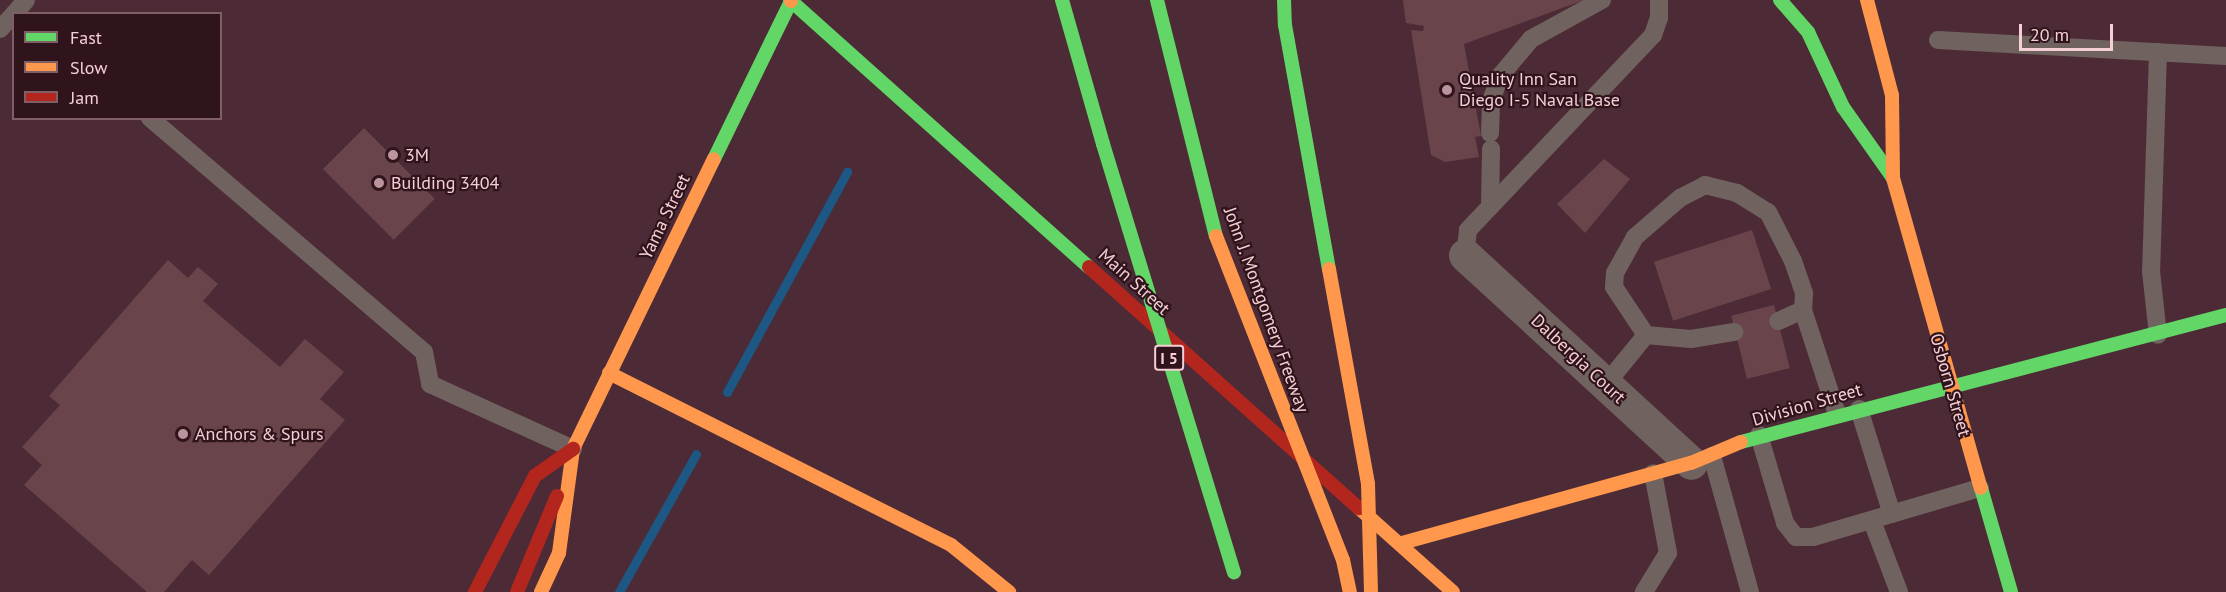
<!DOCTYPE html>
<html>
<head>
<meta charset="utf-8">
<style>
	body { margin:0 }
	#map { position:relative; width:2226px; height:592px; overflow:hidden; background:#4d2b36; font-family:"PT Sans",sans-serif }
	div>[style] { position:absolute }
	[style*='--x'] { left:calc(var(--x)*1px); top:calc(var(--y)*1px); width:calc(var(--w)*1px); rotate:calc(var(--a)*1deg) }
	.stream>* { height:9px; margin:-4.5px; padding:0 4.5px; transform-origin:4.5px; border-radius:4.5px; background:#1c5883 }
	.building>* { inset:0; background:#69454b; transform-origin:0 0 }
	.lane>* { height:18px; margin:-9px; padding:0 9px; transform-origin:9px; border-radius:9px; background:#70635f }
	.street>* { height:33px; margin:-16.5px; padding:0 16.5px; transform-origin:16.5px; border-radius:16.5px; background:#70635f }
	.fast>* { height:14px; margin:-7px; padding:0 7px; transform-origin:7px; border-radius:7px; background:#63d668 }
	.slow>* { height:14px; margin:-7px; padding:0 7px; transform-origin:7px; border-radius:7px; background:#ff974d }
	.jam>* { height:14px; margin:-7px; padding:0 7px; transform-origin:7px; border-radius:7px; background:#b3261e }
	.fast-bridge>* { height:14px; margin:-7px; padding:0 7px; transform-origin:7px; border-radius:7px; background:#63d668 }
	.slow-bridge>* { height:14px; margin:-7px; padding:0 7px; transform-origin:7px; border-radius:7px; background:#ff974d }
	.dots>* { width:16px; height:16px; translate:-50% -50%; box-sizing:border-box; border:3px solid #30141b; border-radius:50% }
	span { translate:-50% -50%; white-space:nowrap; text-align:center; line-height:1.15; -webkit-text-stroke:4.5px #30141b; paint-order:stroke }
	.shield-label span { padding:2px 4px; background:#30141b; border:2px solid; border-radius:4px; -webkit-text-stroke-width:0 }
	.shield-label { font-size:16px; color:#f6ced6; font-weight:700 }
	.poi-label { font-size:18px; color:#f6ced6 }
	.left { translate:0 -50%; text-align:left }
	.street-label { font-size:18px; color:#f6ced6 }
	.legend { position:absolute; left:12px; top:12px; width:210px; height:108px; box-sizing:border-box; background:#30141b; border:2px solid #7f5e66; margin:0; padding:8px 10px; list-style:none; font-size:18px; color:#f6ced6 }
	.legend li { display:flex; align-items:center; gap:12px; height:30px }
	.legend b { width:30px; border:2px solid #7f5e66 }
	.scale { position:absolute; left:2019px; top:24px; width:94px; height:27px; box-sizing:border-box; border:3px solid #f6ced6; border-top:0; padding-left:8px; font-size:18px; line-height:21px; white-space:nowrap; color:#f6ced6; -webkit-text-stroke:4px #30141b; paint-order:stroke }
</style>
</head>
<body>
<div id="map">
	<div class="stream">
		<div style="--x:727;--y:392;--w:251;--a:-61.4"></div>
		<div style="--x:619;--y:592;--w:158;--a:-60.8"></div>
	</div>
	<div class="building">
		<div style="clip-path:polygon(1403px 0,1584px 0,1464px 44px,1481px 136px,1475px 137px,1479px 157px,1445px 162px,1431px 155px,1411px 30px,1423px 31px,1424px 26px,1406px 23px)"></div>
		<div style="left:364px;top:128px;width:100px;height:58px;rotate:45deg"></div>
		<div style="clip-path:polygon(1604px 159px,1630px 179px,1585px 233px,1557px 204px)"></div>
		<div style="left:1752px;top:230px;width:62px;height:103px;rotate:72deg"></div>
		<div style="clip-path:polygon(168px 260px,188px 278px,198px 267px,218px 284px,203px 301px,280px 367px,305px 339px,344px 372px,320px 399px,345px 420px,209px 575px,192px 560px,164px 592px,147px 592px,24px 485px,42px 465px,22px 447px,60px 405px,49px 396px)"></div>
		<div style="left:1774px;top:305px;width:65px;height:44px;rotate:76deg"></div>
	</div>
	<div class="lane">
		<div style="--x:14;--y:14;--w:18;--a:-49"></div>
		<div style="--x:0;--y:29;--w:21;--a:-47"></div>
		<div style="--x:1938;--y:40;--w:288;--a:3.2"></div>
		<div style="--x:2158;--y:52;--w:219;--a:91.8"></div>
		<div style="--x:2151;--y:271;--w:64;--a:83.8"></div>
		<div style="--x:150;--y:118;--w:360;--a:40.5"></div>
		<div style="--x:424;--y:352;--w:33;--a:79"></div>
		<div style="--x:430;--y:384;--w:157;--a:24.4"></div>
		<div style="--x:1490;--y:133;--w:32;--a:-88"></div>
		<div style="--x:1491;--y:101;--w:27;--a:-70"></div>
		<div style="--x:1500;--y:76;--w:48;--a:-50"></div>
		<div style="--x:1531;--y:39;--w:81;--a:-28.8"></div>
		<div style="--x:1490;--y:207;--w:58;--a:-89"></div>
		<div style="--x:1465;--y:255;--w:25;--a:-83"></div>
		<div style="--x:1468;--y:230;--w:269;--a:-46.5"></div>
		<div style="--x:1653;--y:35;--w:18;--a:-71"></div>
		<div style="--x:1659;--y:18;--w:18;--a:-90"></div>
		<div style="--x:1803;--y:310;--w:109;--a:71.9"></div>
		<div style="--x:1646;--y:335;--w:58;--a:-123.7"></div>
		<div style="--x:1614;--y:287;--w:14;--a:-86"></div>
		<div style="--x:1615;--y:273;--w:41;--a:-60.9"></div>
		<div style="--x:1635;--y:237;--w:60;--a:-40.9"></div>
		<div style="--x:1680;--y:198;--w:28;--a:-27"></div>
		<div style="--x:1705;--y:185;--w:33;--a:14"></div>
		<div style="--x:1737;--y:193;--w:36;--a:32"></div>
		<div style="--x:1768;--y:212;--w:55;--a:63"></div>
		<div style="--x:1793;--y:261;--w:34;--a:71"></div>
		<div style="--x:1804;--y:293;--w:17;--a:93"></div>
		<div style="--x:1803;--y:310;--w:27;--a:156"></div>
		<div style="--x:1606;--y:384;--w:63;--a:-50.8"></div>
		<div style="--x:1646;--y:335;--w:45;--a:5.1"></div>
		<div style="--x:1691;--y:339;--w:44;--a:-9.2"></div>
		<div style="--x:1859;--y:409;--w:110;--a:72.6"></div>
		<div style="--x:1759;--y:435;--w:92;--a:73.5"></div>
		<div style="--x:1785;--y:523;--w:18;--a:52"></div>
		<div style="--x:1796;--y:537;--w:17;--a:0"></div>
		<div style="--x:1813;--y:537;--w:174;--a:-16.4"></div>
		<div style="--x:1712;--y:456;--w:141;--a:74.4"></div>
		<div style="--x:1872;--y:521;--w:76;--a:69.2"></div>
		<div style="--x:1644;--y:592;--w:46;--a:-58.4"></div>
		<div style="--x:1668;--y:553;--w:81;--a:-100.6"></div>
	</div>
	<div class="street">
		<div style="--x:1465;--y:255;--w:307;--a:42.6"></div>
	</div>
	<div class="fast">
		<div style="--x:790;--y:0;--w:401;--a:41.8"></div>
		<div style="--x:1062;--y:0;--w:150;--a:74.1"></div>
		<div style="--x:1157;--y:0;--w:243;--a:76"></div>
		<div style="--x:1284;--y:0;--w:25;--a:88"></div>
		<div style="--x:1285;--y:25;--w:248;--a:79.8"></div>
		<div style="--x:1780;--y:0;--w:43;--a:48.8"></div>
		<div style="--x:1808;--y:32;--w:83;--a:65"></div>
		<div style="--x:1843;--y:107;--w:87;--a:54.8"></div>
		<div style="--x:714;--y:159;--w:176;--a:-64"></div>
		<div style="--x:1741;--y:442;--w:501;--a:-14.67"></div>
		<div style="--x:1981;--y:488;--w:108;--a:73.9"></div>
	</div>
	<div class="slow">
		<div style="--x:791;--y:0;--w:1;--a:90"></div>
		<div style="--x:1867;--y:0;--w:98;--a:75.3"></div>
		<div style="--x:1892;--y:95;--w:83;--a:89.3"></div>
		<div style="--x:1893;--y:178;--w:322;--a:74.2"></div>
		<div style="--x:609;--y:373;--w:383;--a:26.7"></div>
		<div style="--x:951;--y:545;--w:75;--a:39"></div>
		<div style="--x:1359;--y:508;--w:126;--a:41.8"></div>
		<div style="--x:1402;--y:543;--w:300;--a:-15.5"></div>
		<div style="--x:1691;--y:463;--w:54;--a:-22.8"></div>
		<div style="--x:541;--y:592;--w:43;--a:-65.2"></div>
		<div style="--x:559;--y:553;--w:105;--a:-82.3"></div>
		<div style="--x:573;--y:449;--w:322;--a:-64.1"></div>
	</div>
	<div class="jam">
		<div style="--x:1089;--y:267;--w:362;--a:41.8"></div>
		<div style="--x:475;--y:592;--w:131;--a:-62.7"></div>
		<div style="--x:535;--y:476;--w:47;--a:-35.4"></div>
		<div style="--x:517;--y:592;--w:104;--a:-67.4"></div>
	</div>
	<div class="fast-bridge">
		<div style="--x:1103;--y:144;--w:448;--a:73"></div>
	</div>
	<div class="slow-bridge">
		<div style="--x:1216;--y:236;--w:348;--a:68.6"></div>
		<div style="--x:1343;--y:560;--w:33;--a:78"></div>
		<div style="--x:1329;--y:269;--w:219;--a:79.7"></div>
		<div style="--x:1368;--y:484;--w:108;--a:88.4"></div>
	</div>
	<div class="dots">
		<div style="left:1447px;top:90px;background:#bb959e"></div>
		<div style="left:393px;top:155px;background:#bb959e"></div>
		<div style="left:379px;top:183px;background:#bb959e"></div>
		<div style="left:183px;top:434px;background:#bb959e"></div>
	</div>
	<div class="shield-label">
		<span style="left:1169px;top:358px">I 5</span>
	</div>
	<div class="poi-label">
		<span class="left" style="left:1459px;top:90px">Quality Inn San<br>Diego I-5 Naval Base</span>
		<span class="left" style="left:405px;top:155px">3M</span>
		<span class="left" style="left:391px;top:183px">Building 3404</span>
		<span class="left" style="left:195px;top:434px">Anchors &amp; Spurs</span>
	</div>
	<div class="street-label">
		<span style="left:665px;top:217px;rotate:-64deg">Yama Street</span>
		<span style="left:1134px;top:282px;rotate:42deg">Main Street</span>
		<span style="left:1266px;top:310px;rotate:70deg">John J. Montgomery Freeway</span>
		<span style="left:1578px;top:359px;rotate:43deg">Dalbergia Court</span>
		<span style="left:1950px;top:385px;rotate:74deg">Osborn Street</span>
		<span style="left:1807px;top:405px;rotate:-16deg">Division Street</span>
	</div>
	<ul class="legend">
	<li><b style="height:8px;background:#63d668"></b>Fast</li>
	<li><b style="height:8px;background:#ff974d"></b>Slow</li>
	<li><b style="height:8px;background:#b3261e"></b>Jam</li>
	</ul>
	<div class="scale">20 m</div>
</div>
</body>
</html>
